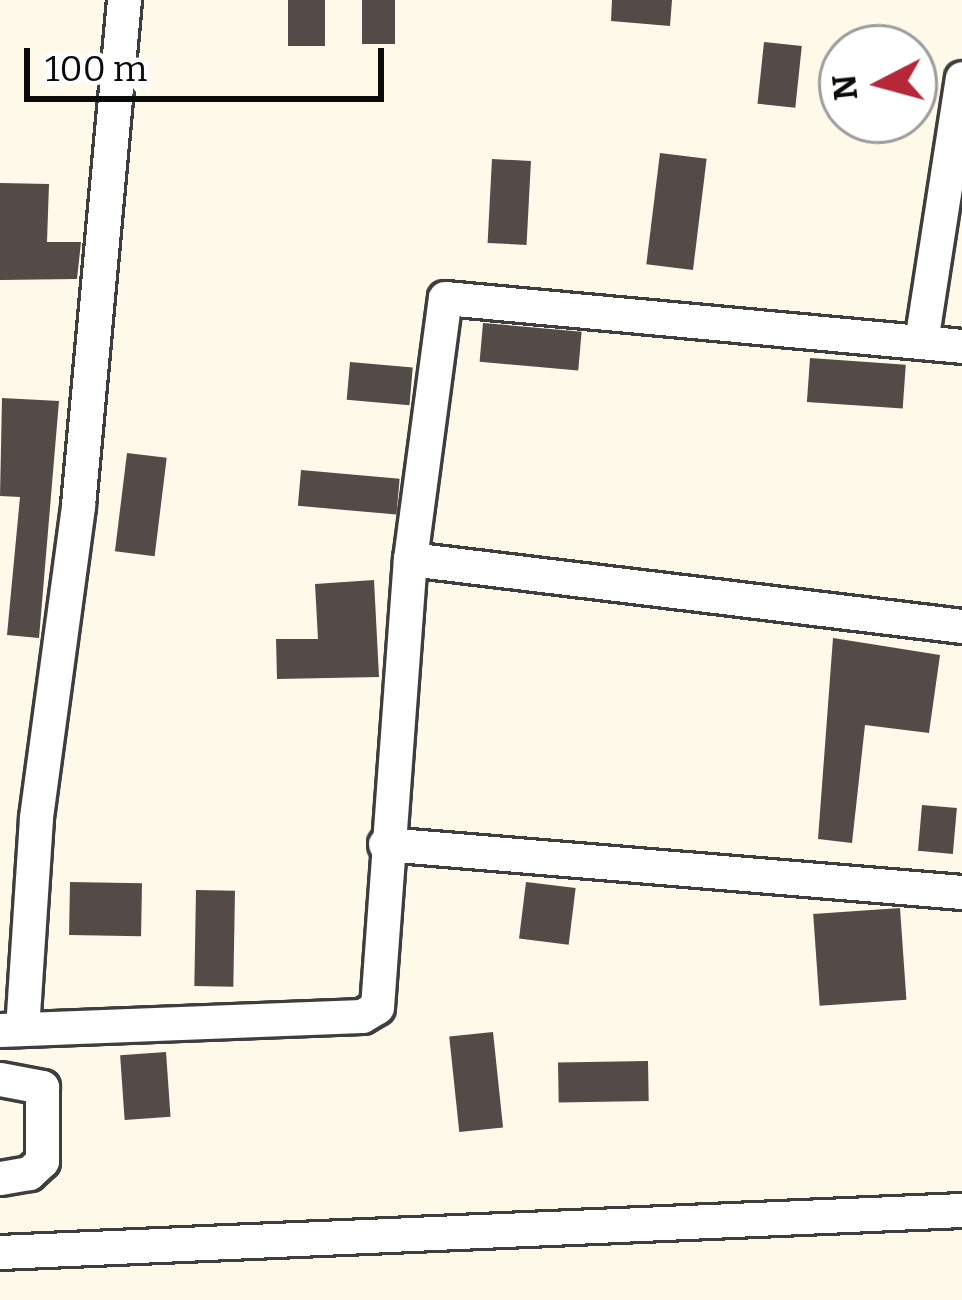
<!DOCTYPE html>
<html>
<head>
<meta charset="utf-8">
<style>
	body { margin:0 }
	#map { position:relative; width:962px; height:1300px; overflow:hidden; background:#fef9e9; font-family:Bitter,serif }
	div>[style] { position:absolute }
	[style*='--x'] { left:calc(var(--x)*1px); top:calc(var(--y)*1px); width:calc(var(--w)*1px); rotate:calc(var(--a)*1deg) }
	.building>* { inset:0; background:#534b48; transform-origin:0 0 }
	.roads { filter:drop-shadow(3px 0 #3e3e3e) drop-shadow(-3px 0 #3e3e3e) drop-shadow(0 3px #3e3e3e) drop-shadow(0 -3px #3e3e3e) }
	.minor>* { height:33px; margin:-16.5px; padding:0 16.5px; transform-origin:16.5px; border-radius:16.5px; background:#fff }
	span { translate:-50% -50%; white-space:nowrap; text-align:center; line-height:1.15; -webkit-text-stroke:12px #fff; paint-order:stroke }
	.north { position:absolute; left:818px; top:24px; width:120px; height:120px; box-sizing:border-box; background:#fff; border:3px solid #9d9d9d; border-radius:50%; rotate:264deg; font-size:33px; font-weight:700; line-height:48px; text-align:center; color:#0b0b0b }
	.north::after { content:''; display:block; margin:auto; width:42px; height:54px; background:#b62737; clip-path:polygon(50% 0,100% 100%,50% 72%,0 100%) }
	.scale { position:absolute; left:24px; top:48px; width:360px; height:54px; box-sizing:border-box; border:6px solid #0b0b0b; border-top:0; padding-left:15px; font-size:36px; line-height:42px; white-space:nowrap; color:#0b0b0b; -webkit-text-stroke:9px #fff; paint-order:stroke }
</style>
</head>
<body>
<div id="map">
	<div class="building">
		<div style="left:288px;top:0;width:37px;height:46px"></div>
		<div style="left:362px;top:0;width:33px;height:44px"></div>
		<div style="clip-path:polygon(612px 0,672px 0,670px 26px,611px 21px)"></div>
		<div style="left:764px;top:42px;width:38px;height:62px;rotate:6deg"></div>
		<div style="left:660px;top:153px;width:47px;height:112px;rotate:7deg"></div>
		<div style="left:492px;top:159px;width:39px;height:84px;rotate:3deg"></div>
		<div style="clip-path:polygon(0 183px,49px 184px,47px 242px,81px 242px,77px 279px,0 280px)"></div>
		<div style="left:483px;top:323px;width:99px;height:39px;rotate:5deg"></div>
		<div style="left:810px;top:358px;width:96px;height:44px;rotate:4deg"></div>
		<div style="left:350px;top:362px;width:63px;height:38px;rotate:5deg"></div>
		<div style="clip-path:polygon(2px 398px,59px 401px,39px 638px,7px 635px,20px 497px,0 496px)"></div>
		<div style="left:127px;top:453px;width:40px;height:99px;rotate:7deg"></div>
		<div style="left:301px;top:470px;width:99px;height:36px;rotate:5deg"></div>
		<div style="clip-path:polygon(374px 580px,379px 677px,277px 679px,276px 639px,318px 639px,315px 584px)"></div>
		<div style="clip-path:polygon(833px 638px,940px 655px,929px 733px,865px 725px,852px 843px,818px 839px)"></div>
		<div style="left:922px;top:805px;width:35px;height:46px;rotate:5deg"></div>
		<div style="left:70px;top:882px;width:72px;height:53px;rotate:1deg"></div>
		<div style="left:526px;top:882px;width:50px;height:57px;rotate:7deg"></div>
		<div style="left:196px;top:890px;width:39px;height:96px;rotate:1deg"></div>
		<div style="left:900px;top:908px;width:92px;height:87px;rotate:86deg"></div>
		<div style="left:493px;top:1032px;width:96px;height:44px;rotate:84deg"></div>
		<div style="left:166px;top:1052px;width:65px;height:46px;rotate:86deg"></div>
		<div style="left:648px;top:1061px;width:40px;height:90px;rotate:89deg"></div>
	</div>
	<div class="roads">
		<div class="minor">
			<div style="--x:921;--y:342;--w:267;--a:-81.2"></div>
			<div style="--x:410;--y:559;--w:556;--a:6.92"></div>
			<div style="--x:385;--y:844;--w:579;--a:4.76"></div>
			<div style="--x:22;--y:1029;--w:212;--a:-86.2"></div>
			<div style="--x:36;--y:817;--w:315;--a:-82.3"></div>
			<div style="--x:78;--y:505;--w:507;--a:-84.8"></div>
			<div style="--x:0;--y:1030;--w:362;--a:-2.2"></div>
			<div style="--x:362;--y:1016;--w:17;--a:-31"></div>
			<div style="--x:377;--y:1007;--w:449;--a:-85.8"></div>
			<div style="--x:410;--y:559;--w:263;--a:-82.4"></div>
			<div style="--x:445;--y:298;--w:519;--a:5.3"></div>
			<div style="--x:0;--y:1079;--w:43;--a:10.8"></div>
			<div style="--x:42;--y:1087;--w:74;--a:90"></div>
			<div style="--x:42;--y:1161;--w:18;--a:137"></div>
			<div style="--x:29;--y:1173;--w:29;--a:170"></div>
			<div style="--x:0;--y:1252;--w:963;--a:-2.5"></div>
		</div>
	</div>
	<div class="north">N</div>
	<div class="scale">100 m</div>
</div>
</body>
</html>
